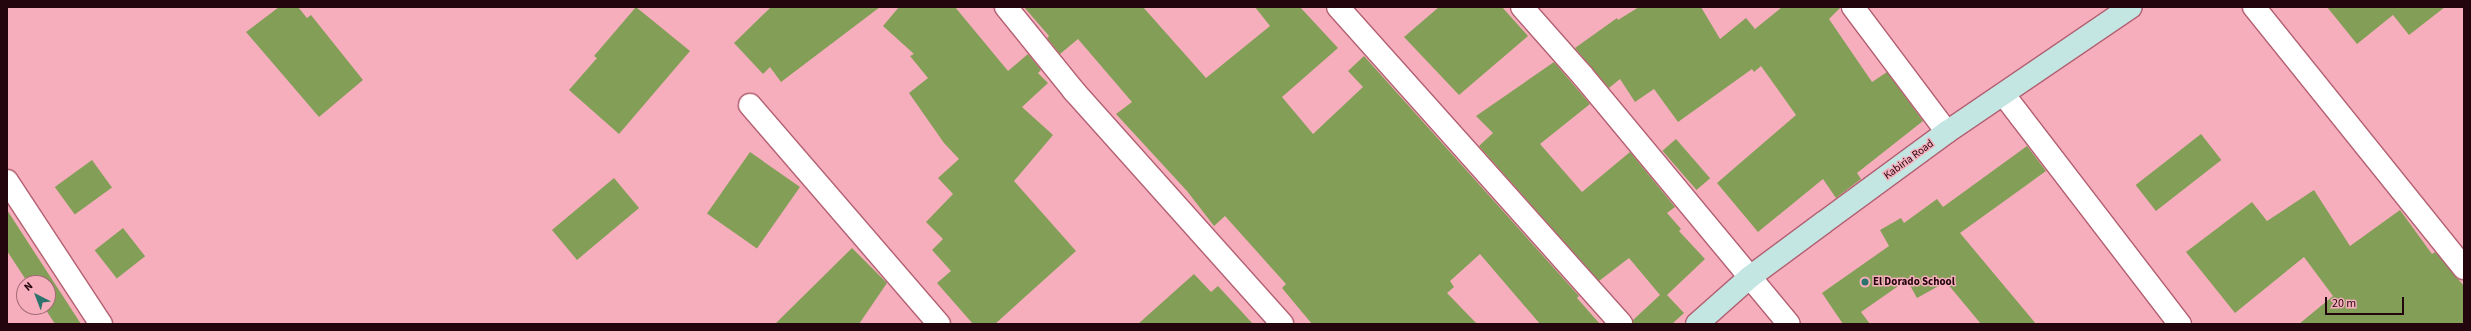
<!DOCTYPE html>
<html>
<head>
<meta charset="utf-8">
<style>
	body { margin:0 }
	#map { position:relative; width:2471px; height:331px; overflow:hidden; background:#f6aebc; font-family:"Source Sans 3",sans-serif }
	div>[style] { position:absolute }
	[style*='--x'] { left:calc(var(--x)*1px); top:calc(var(--y)*1px); width:calc(var(--w)*1px); rotate:calc(var(--a)*1deg) }
	.building>* { inset:0; background:#839f57; transform-origin:0 0 }
	.roads { filter:drop-shadow(1px 0 #b26072) drop-shadow(-1px 0 #b26072) drop-shadow(0 1px #b26072) drop-shadow(0 -1px #b26072) }
	.street>* { height:22px; margin:-11px; padding:0 11px; transform-origin:11px; border-radius:11px; background:#fff }
	.secondary>* { height:22px; margin:-11px; padding:0 11px; transform-origin:11px; border-radius:11px; background:#c3e6e3 }
	.dots>* { width:11px; height:11px; translate:-50% -50%; box-sizing:border-box; border:2px solid #f6aebc; border-radius:50% }
	span { translate:-50% -50%; white-space:nowrap; text-align:center; line-height:1.15; -webkit-text-stroke:3px #f6aebc; paint-order:stroke }
	.street-label { font-size:11px; color:#23050d }
	.poi-label { font-size:11px; color:#23050d; font-weight:700 }
	.left { translate:0 -50%; text-align:left }
	.frame { position:absolute; inset:0; border:8px solid #23050d; pointer-events:none }
	.north { position:absolute; left:16px; top:275px; width:40px; height:40px; box-sizing:border-box; background:#f6aebc; border:1px solid #a26a76; border-radius:50%; rotate:318deg; font-size:11px; font-weight:700; line-height:16px; text-align:center; color:#23050d }
	.north::after { content:''; display:block; margin:auto; width:14px; height:18px; background:#2b736c; clip-path:polygon(50% 0,100% 100%,50% 72%,0 100%) }
	.scale { position:absolute; left:2325px; top:297px; width:79px; height:18px; box-sizing:border-box; border:2px solid #23050d; border-top:0; padding-left:5px; font-size:12px; line-height:14px; white-space:nowrap; color:#23050d; -webkit-text-stroke:3px #f6aebc; paint-order:stroke }
</style>
</head>
<body>
<div id="map">
	<div class="building">
		<div style="clip-path:polygon(279px 7px,298px 7px,307px 18px,311px 15px,363px 80px,319px 117px,246px 32px)"></div>
		<div style="clip-path:polygon(636px 7px,690px 51px,619px 134px,569px 90px,597px 58px,594px 56px)"></div>
		<div style="clip-path:polygon(771px 7px,880px 7px,781px 82px,770px 67px,763px 74px,734px 43px)"></div>
		<div style="clip-path:polygon(899px 7px,955px 7px,1008px 71px,1028px 54px,1041px 70px,1038px 73px,1048px 83px,1022px 107px,1053px 135px,1014px 181px,1076px 251px,995px 324px,973px 324px,937px 283px,951px 271px,932px 250px,943px 239px,926px 222px,953px 194px,938px 178px,959px 159px,944px 143px,909px 93px,928px 78px,910px 56px,914px 54px,883px 26px)"></div>
		<div style="clip-path:polygon(1024px 7px,1143px 7px,1206px 78px,1270px 26px,1255px 7px,1300px 7px,1338px 48px,1282px 97px,1313px 134px,1363px 87px,1348px 71px,1364px 56px,1579px 296px,1577px 298px,1600px 324px,1540px 324px,1480px 254px,1450px 281px,1454px 287px,1447px 293px,1477px 324px,1312px 324px,1282px 288px,1286px 284px,1225px 216px,1214px 226px,1187px 191px,1116px 114px,1132px 102px,1078px 39px,1060px 54px,1047px 38px,1049px 36px)"></div>
		<div style="clip-path:polygon(1439px 7px,1502px 7px,1528px 36px,1459px 95px,1404px 37px)"></div>
		<div style="clip-path:polygon(1639px 7px,1701px 7px,1720px 39px,1746px 18px,1755px 29px,1782px 7px,1841px 7px,1829px 19px,1872px 82px,1887px 72px,1923px 121px,1857px 173px,1861px 179px,1836px 198px,1823px 179px,1758px 232px,1717px 183px,1796px 115px,1761px 66px,1754px 72px,1752px 69px,1678px 122px,1654px 89px,1635px 102px,1620px 79px,1609px 88px,1575px 48px,1617px 18px,1618px 20px)"></div>
		<div style="clip-path:polygon(2327px 7px,2445px 7px,2409px 35px,2393px 15px,2357px 44px)"></div>
		<div style="clip-path:polygon(1554px 62px,1590px 104px,1540px 144px,1582px 192px,1630px 152px,1675px 207px,1667px 213px,1681px 229px,1679px 231px,1705px 259px,1667px 295px,1684px 313px,1672px 324px,1633px 324px,1633px 320px,1660px 295px,1629px 258px,1599px 281px,1479px 146px,1493px 133px,1476px 116px)"></div>
		<div style="left:2201px;top:134px;width:33px;height:83px;rotate:52deg"></div>
		<div style="left:1676px;top:139px;width:52px;height:18px;rotate:49deg"></div>
		<div style="clip-path:polygon(2027px 146px,2046px 171px,1960px 233px,2036px 324px,1981px 324px,1946px 282px,1917px 298px,1907px 280px,1861px 312px,1870px 324px,1843px 324px,1822px 293px,1889px 246px,1880px 230px,1901px 218px,1904px 223px,1937px 199px,1943px 207px)"></div>
		<div style="left:750px;top:152px;width:61px;height:75px;rotate:35deg"></div>
		<div style="left:92px;top:160px;width:34px;height:46px;rotate:54deg"></div>
		<div style="left:614px;top:178px;width:39px;height:81px;rotate:50deg"></div>
		<div style="clip-path:polygon(2314px 190px,2350px 246px,2400px 210px,2432px 254px,2435px 252px,2464px 286px,2464px 324px,2299px 324px,2333px 296px,2304px 257px,2235px 313px,2186px 252px,2252px 202px,2267px 221px)"></div>
		<div style="clip-path:polygon(7px 210px,81px 324px,55px 324px,44px 307px,48px 307px,48px 283px,28px 283px,7px 251px)"></div>
		<div style="left:123px;top:228px;width:36px;height:36px;rotate:52deg"></div>
		<div style="clip-path:polygon(852px 248px,887px 283px,859px 324px,775px 324px)"></div>
		<div style="clip-path:polygon(1194px 274px,1211px 292px,1218px 286px,1253px 324px,1138px 324px)"></div>
	</div>
	<div class="roads">
		<div class="street">
			<div style="--x:1006;--y:7;--w:108;--a:51"></div>
			<div style="--x:1074;--y:91;--w:312;--a:48.2"></div>
			<div style="--x:1338;--y:7;--w:425;--a:48.2"></div>
			<div style="--x:1522;--y:7;--w:92;--a:48.5"></div>
			<div style="--x:1583;--y:76;--w:322;--a:50.3"></div>
			<div style="--x:1853;--y:7;--w:156;--a:53.1"></div>
			<div style="--x:2254;--y:7;--w:335;--a:51.2"></div>
			<div style="--x:2004;--y:95;--w:289;--a:52.5"></div>
			<div style="--x:750;--y:105;--w:289;--a:49.2"></div>
			<div style="--x:7;--y:181;--w:171;--a:56.7"></div>
		</div>
		<div class="secondary">
			<div style="--x:1697;--y:324;--w:71;--a:-41.6"></div>
			<div style="--x:1750;--y:277;--w:91;--a:-36.5"></div>
			<div style="--x:1823;--y:223;--w:154;--a:-36.3"></div>
			<div style="--x:1947;--y:132;--w:222;--a:-34.2"></div>
		</div>
	</div>
	<div class="dots">
		<div style="left:1865px;top:282px;background:#2b736c"></div>
	</div>
	<div class="street-label">
		<span style="left:1909px;top:160px;rotate:-36deg">Kabiria Road</span>
	</div>
	<div class="poi-label">
		<span class="left" style="left:1873px;top:282px">El Dorado School</span>
	</div>
	<div class="frame"></div>
	<div class="north">N</div>
	<div class="scale">20 m</div>
</div>
</body>
</html>
